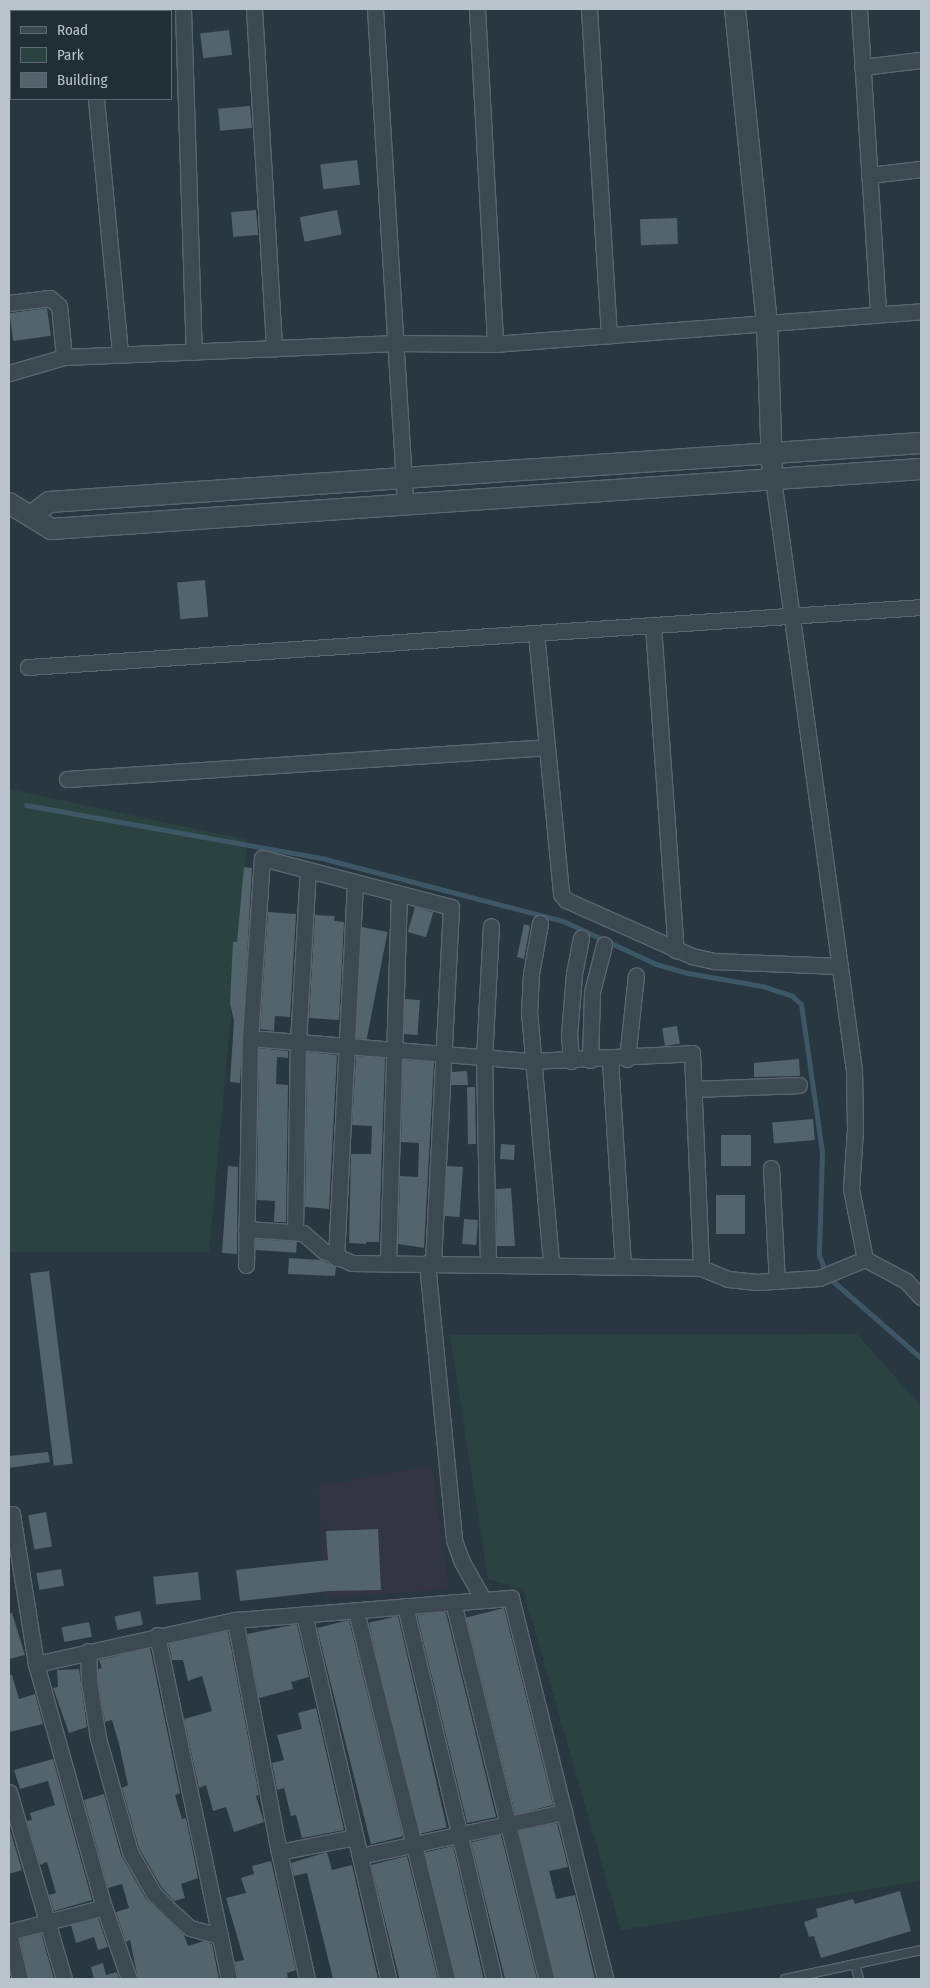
<!DOCTYPE html>
<html>
<head>
<meta charset="utf-8">
<style>
	body { margin:0 }
	#map { position:relative; width:930px; height:1988px; overflow:hidden; background:#283740; font-family:"Fira Sans Condensed",sans-serif }
	div>[style] { position:absolute }
	[style*='--x'] { left:calc(var(--x)*1px); top:calc(var(--y)*1px); width:calc(var(--w)*1px); rotate:calc(var(--a)*1deg) }
	.medical>* { inset:0; background:#343542 }
	.green>* { inset:0; background:#2b4340 }
	.stream>* { height:5px; margin:-2.5px; padding:0 2.5px; transform-origin:2.5px; border-radius:2.5px; background:#3d5766 }
	.building>* { inset:0; background:#53646d; transform-origin:0 0 }
	.roads { filter:drop-shadow(1px 0 #5a666e) drop-shadow(-1px 0 #5a666e) drop-shadow(0 1px #5a666e) drop-shadow(0 -1px #5a666e) }
	.service>* { height:8px; margin:-4px; padding:0 4px; transform-origin:4px; border-radius:4px; background:#3c4950 }
	.minor>* { height:15px; margin:-7.5px; padding:0 7.5px; transform-origin:7.5px; border-radius:7.5px; background:#3c4950 }
	.tertiary>* { height:20px; margin:-10px; padding:0 10px; transform-origin:10px; border-radius:10px; background:#3c4950 }
	span { translate:-50% -50%; white-space:nowrap; text-align:center; line-height:1.15; -webkit-text-stroke:4px #212e36; paint-order:stroke }
	.frame { position:absolute; inset:0; border:10px solid #b9c3cb; pointer-events:none }
	.legend { position:absolute; left:10px; top:10px; width:162px; height:90px; box-sizing:border-box; background:#212e36; border:1px solid #5e6a72; margin:0; padding:6px 9px; list-style:none; font-size:15px; color:#b9c3cb }
	.legend li { display:flex; align-items:center; gap:10px; height:25px }
	.legend b { width:25px; border:1px solid #5e6a72 }
</style>
</head>
<body>
<div id="map">
	<div class="medical">
		<div style="clip-path:polygon(432px 1466px,448px 1589px,326px 1598px,318px 1486px)"></div>
	</div>
	<div class="green">
		<div style="clip-path:polygon(9px 789px,247px 840px,209px 1252px,9px 1252px)"></div>
		<div style="clip-path:polygon(857px 1334px,921px 1406px,921px 1881px,621px 1930px,523px 1589px,488px 1579px,450px 1335px)"></div>
	</div>
	<div class="stream">
		<div style="--x:26;--y:805;--w:304;--a:10.2"></div>
		<div style="--x:325;--y:859;--w:246;--a:14.6"></div>
		<div style="--x:563;--y:921;--w:102;--a:24.8"></div>
		<div style="--x:656;--y:964;--w:33;--a:16"></div>
		<div style="--x:688;--y:973;--w:75;--a:10"></div>
		<div style="--x:762;--y:986;--w:32;--a:18"></div>
		<div style="--x:792;--y:996;--w:12;--a:42"></div>
		<div style="--x:801;--y:1004;--w:148;--a:81.9"></div>
		<div style="--x:822;--y:1151;--w:104;--a:91.7"></div>
		<div style="--x:819;--y:1255;--w:22;--a:69"></div>
		<div style="--x:827;--y:1276;--w:125;--a:41.1"></div>
	</div>
	<div class="building">
		<div style="left:229px;top:30px;width:25px;height:29px;rotate:83deg"></div>
		<div style="left:250px;top:106px;width:22px;height:32px;rotate:85deg"></div>
		<div style="left:357px;top:160px;width:25px;height:37px;rotate:83deg"></div>
		<div style="left:256px;top:210px;width:25px;height:25px;rotate:85deg"></div>
		<div style="left:337px;top:210px;width:25px;height:38px;rotate:79deg"></div>
		<div style="left:677px;top:218px;width:26px;height:37px;rotate:88deg"></div>
		<div style="left:47px;top:308px;width:28px;height:38px;rotate:82deg"></div>
		<div style="left:205px;top:580px;width:37px;height:28px;rotate:85deg"></div>
		<div style="clip-path:polygon(244px 867px,252px 868px,240px 1083px,230px 1082px,234px 1021px,230px 1003px,233px 942px,237px 942px)"></div>
		<div style="left:415px;top:907px;width:19px;height:26px;rotate:16deg"></div>
		<div style="clip-path:polygon(268px 912px,296px 914px,290px 1017px,275px 1016px,274px 1031px,260px 1029px)"></div>
		<div style="clip-path:polygon(315px 915px,335px 916px,334px 921px,344px 922px,339px 1020px,309px 1018px)"></div>
		<div style="clip-path:polygon(524px 924px,530px 926px,524px 959px,517px 957px)"></div>
		<div style="left:362px;top:927px;width:26px;height:110px;rotate:11deg"></div>
		<div style="left:405px;top:999px;width:15px;height:35px;rotate:4deg"></div>
		<div style="left:677px;top:1026px;width:18px;height:15px;rotate:81deg"></div>
		<div style="clip-path:polygon(259px 1048px,288px 1051px,288px 1058px,277px 1057px,276px 1084px,288px 1085px,286px 1222px,274px 1222px,275px 1201px,257px 1200px)"></div>
		<div style="clip-path:polygon(307px 1052px,337px 1055px,329px 1209px,305px 1207px)"></div>
		<div style="clip-path:polygon(356px 1056px,385px 1058px,379px 1242px,366px 1242px,366px 1244px,349px 1243px,351px 1154px,371px 1154px,372px 1126px,352px 1125px)"></div>
		<div style="clip-path:polygon(799px 1059px,800px 1076px,754px 1077px,754px 1063px)"></div>
		<div style="clip-path:polygon(403px 1060px,434px 1062px,424px 1248px,398px 1244px,400px 1176px,418px 1177px,419px 1143px,401px 1142px)"></div>
		<div style="clip-path:polygon(467px 1071px,468px 1085px,451px 1085px,452px 1072px)"></div>
		<div style="left:475px;top:1087px;width:57px;height:8px;rotate:89deg"></div>
		<div style="left:813px;top:1119px;width:21px;height:41px;rotate:85deg"></div>
		<div style="left:721px;top:1135px;width:30px;height:31px"></div>
		<div style="left:501px;top:1144px;width:14px;height:15px;rotate:4deg"></div>
		<div style="clip-path:polygon(228px 1166px,238px 1167px,237px 1254px,222px 1253px)"></div>
		<div style="left:447px;top:1166px;width:16px;height:50px;rotate:4deg"></div>
		<div style="clip-path:polygon(511px 1188px,515px 1246px,497px 1246px,496px 1189px)"></div>
		<div style="left:716px;top:1195px;width:29px;height:39px"></div>
		<div style="left:464px;top:1219px;width:14px;height:25px;rotate:4deg"></div>
		<div style="left:256px;top:1239px;width:41px;height:11px;rotate:4deg"></div>
		<div style="clip-path:polygon(289px 1258px,321px 1260px,336px 1267px,335px 1276px,288px 1274px)"></div>
		<div style="left:49px;top:1271px;width:194px;height:19px;rotate:83deg"></div>
		<div style="clip-path:polygon(48px 1452px,50px 1462px,9px 1468px,9px 1456px)"></div>
		<div style="left:46px;top:1512px;width:35px;height:18px;rotate:80deg"></div>
		<div style="clip-path:polygon(378px 1529px,381px 1590px,329px 1591px,240px 1601px,236px 1570px,328px 1560px,326px 1531px)"></div>
		<div style="left:61px;top:1569px;width:17px;height:25px;rotate:80deg"></div>
		<div style="left:198px;top:1572px;width:28px;height:45px;rotate:84deg"></div>
		<div style="left:504px;top:1608px;width:203px;height:39px;rotate:76deg"></div>
		<div style="left:140px;top:1611px;width:14px;height:26px;rotate:78deg"></div>
		<div style="clip-path:polygon(9px 1613px,12px 1613px,25px 1655px,9px 1659px)"></div>
		<div style="clip-path:polygon(436px 1613px,446px 1613px,496px 1817px,467px 1823px,417px 1615px)"></div>
		<div style="left:398px;top:1616px;width:217px;height:30px;rotate:77deg"></div>
		<div style="left:349px;top:1620px;width:223px;height:33px;rotate:76deg"></div>
		<div style="left:89px;top:1622px;width:15px;height:28px;rotate:79deg"></div>
		<div style="clip-path:polygon(297px 1624px,309px 1677px,291px 1682px,293px 1689px,259px 1698px,247px 1634px)"></div>
		<div style="clip-path:polygon(228px 1631px,259px 1795px,256px 1796px,264px 1822px,234px 1832px,226px 1807px,213px 1811px,206px 1785px,199px 1788px,184px 1719px,212px 1711px,202px 1676px,188px 1681px,183px 1660px,172px 1660px,169px 1644px)"></div>
		<div style="clip-path:polygon(150px 1648px,180px 1793px,175px 1795px,182px 1819px,186px 1818px,198px 1878px,181px 1884px,185px 1898px,174px 1901px,162px 1888px,139px 1848px,122px 1788px,128px 1785px,119px 1744px,112px 1720px,105px 1722px,98px 1680px,98px 1669px,102px 1668px,99px 1660px)"></div>
		<div style="clip-path:polygon(79px 1669px,87px 1727px,69px 1733px,53px 1688px,58px 1687px,57px 1670px)"></div>
		<div style="clip-path:polygon(9px 1675px,12px 1675px,19px 1699px,35px 1694px,43px 1724px,9px 1732px)"></div>
		<div style="clip-path:polygon(316px 1708px,344px 1830px,302px 1838px,296px 1815px,291px 1816px,284px 1788px,277px 1790px,272px 1763px,284px 1760px,277px 1735px,302px 1729px,298px 1713px)"></div>
		<div style="clip-path:polygon(53px 1759px,92px 1900px,54px 1911px,49px 1895px,56px 1893px,47px 1862px,40px 1865px,27px 1821px,32px 1820px,30px 1813px,55px 1805px,48px 1781px,20px 1789px,14px 1770px)"></div>
		<div style="clip-path:polygon(104px 1794px,121px 1855px,146px 1899px,184px 1935px,188px 1946px,204px 1941px,212px 1944px,219px 1979px,138px 1979px,130px 1940px,126px 1942px,116px 1912px,129px 1908px,122px 1884px,108px 1888px,84px 1800px)"></div>
		<div style="clip-path:polygon(557px 1823px,568px 1867px,549px 1871px,556px 1899px,575px 1895px,595px 1979px,555px 1979px,519px 1831px)"></div>
		<div style="clip-path:polygon(9px 1827px,22px 1870px,9px 1874px)"></div>
		<div style="left:501px;top:1835px;width:148px;height:31px;rotate:76deg"></div>
		<div style="left:453px;top:1846px;width:137px;height:29px;rotate:77deg"></div>
		<div style="clip-path:polygon(327px 1852px,332px 1870px,352px 1865px,378px 1979px,333px 1979px,307px 1873px,294px 1876px,291px 1863px)"></div>
		<div style="left:407px;top:1856px;width:127px;height:37px;rotate:76deg"></div>
		<div style="clip-path:polygon(271px 1861px,296px 1970px,287px 1973px,288px 1979px,238px 1979px,235px 1962px,244px 1960px,226px 1898px,246px 1893px,241px 1878px,254px 1874px,252px 1866px)"></div>
		<div style="clip-path:polygon(900px 1891px,911px 1931px,821px 1958px,814px 1936px,809px 1937px,804px 1922px,818px 1917px,816px 1909px,853px 1899px,855px 1904px)"></div>
		<div style="clip-path:polygon(98px 1918px,108px 1947px,98px 1950px,94px 1937px,76px 1943px,71px 1925px)"></div>
		<div style="clip-path:polygon(41px 1933px,54px 1979px,29px 1979px,20px 1939px)"></div>
		<div style="clip-path:polygon(103px 1963px,106px 1975px,117px 1972px,119px 1979px,94px 1979px,91px 1967px)"></div>
	</div>
	<div class="roads">
		<div class="service">
			<div style="--x:855;--y:1964;--w:16;--a:75"></div>
			<div style="--x:785;--y:1979;--w:139;--a:-12"></div>
		</div>
		<div class="minor">
			<div style="--x:87;--y:9;--w:2;--a:90"></div>
			<div style="--x:183;--y:9;--w:343;--a:88.2"></div>
			<div style="--x:254;--y:9;--w:340;--a:86.6"></div>
			<div style="--x:375;--y:9;--w:496;--a:86.5"></div>
			<div style="--x:477;--y:9;--w:335;--a:86.9"></div>
			<div style="--x:589;--y:9;--w:327;--a:86.5"></div>
			<div style="--x:859;--y:9;--w:306;--a:86.4"></div>
			<div style="--x:862;--y:67;--w:59;--a:-6.8"></div>
			<div style="--x:96;--y:99;--w:256;--a:84.6"></div>
			<div style="--x:869;--y:175;--w:52;--a:-6.6"></div>
			<div style="--x:9;--y:303;--w:41;--a:-7"></div>
			<div style="--x:50;--y:298;--w:12;--a:42"></div>
			<div style="--x:59;--y:306;--w:51;--a:84.4"></div>
			<div style="--x:9;--y:373;--w:57;--a:-16.2"></div>
			<div style="--x:64;--y:357;--w:332;--a:-2.4"></div>
			<div style="--x:396;--y:343;--w:99;--a:0.6"></div>
			<div style="--x:495;--y:344;--w:427;--a:-4.4"></div>
			<div style="--x:773;--y:479;--w:597;--a:82.2"></div>
			<div style="--x:854;--y:1070;--w:60;--a:89"></div>
			<div style="--x:855;--y:1130;--w:59;--a:93.9"></div>
			<div style="--x:851;--y:1189;--w:71;--a:78.7"></div>
			<div style="--x:865;--y:1259;--w:47;--a:28.2"></div>
			<div style="--x:906;--y:1281;--w:22;--a:47"></div>
			<div style="--x:653;--y:625;--w:326;--a:86"></div>
			<div style="--x:536;--y:633;--w:262;--a:84.5"></div>
			<div style="--x:561;--y:894;--w:8;--a:50"></div>
			<div style="--x:566;--y:900;--w:138;--a:24"></div>
			<div style="--x:692;--y:956;--w:23;--a:13"></div>
			<div style="--x:714;--y:961;--w:126;--a:2.3"></div>
			<div style="--x:28;--y:667;--w:895;--a:-3.84"></div>
			<div style="--x:67;--y:779;--w:480;--a:-3.8"></div>
			<div style="--x:540;--y:923;--w:52;--a:100"></div>
			<div style="--x:531;--y:974;--w:37;--a:93"></div>
			<div style="--x:529;--y:1011;--w:255;--a:85"></div>
			<div style="--x:250;--y:1038;--w:282;--a:4.7"></div>
			<div style="--x:531;--y:1061;--w:161;--a:-2.8"></div>
			<div style="--x:692;--y:1053;--w:215;--a:87.6"></div>
			<div style="--x:627;--y:1059;--w:84;--a:-83.9"></div>
			<div style="--x:590;--y:1060;--w:68;--a:-88.3"></div>
			<div style="--x:592;--y:992;--w:49;--a:-75.7"></div>
			<div style="--x:610;--y:1060;--w:206;--a:86.4"></div>
			<div style="--x:571;--y:1061;--w:26;--a:-94"></div>
			<div style="--x:569;--y:1035;--w:61;--a:-85.3"></div>
			<div style="--x:574;--y:974;--w:37;--a:-79"></div>
			<div style="--x:694;--y:1089;--w:105;--a:-2.2"></div>
			<div style="--x:771;--y:1168;--w:113;--a:87"></div>
			<div style="--x:246;--y:1229;--w:57;--a:4"></div>
			<div style="--x:303;--y:1233;--w:28;--a:41"></div>
			<div style="--x:324;--y:1251;--w:30;--a:23"></div>
			<div style="--x:352;--y:1263;--w:349;--a:0.8"></div>
			<div style="--x:701;--y:1268;--w:29;--a:22"></div>
			<div style="--x:728;--y:1279;--w:29;--a:6"></div>
			<div style="--x:757;--y:1282;--w:62;--a:-3.7"></div>
			<div style="--x:819;--y:1278;--w:50;--a:-22.4"></div>
			<div style="--x:295;--y:1231;--w:189;--a:-89.1"></div>
			<div style="--x:298;--y:1042;--w:172;--a:-86.7"></div>
			<div style="--x:336;--y:1258;--w:376;--a:-87.1"></div>
			<div style="--x:388;--y:1262;--w:368;--a:-88.3"></div>
			<div style="--x:427;--y:1263;--w:278;--a:84.4"></div>
			<div style="--x:454;--y:1540;--w:23;--a:70"></div>
			<div style="--x:462;--y:1562;--w:43;--a:60.4"></div>
			<div style="--x:488;--y:1264;--w:205;--a:-91.1"></div>
			<div style="--x:484;--y:1059;--w:133;--a:-87"></div>
			<div style="--x:246;--y:1265;--w:227;--a:-89"></div>
			<div style="--x:250;--y:1038;--w:180;--a:-86.2"></div>
			<div style="--x:262;--y:858;--w:195;--a:14.5"></div>
			<div style="--x:451;--y:907;--w:356;--a:92.9"></div>
			<div style="--x:9;--y:1514;--w:3;--a:0"></div>
			<div style="--x:12;--y:1514;--w:152;--a:80.9"></div>
			<div style="--x:36;--y:1664;--w:252;--a:74.4"></div>
			<div style="--x:104;--y:1907;--w:76;--a:70.9"></div>
			<div style="--x:453;--y:1602;--w:388;--a:76.1"></div>
			<div style="--x:405;--y:1606;--w:383;--a:76.6"></div>
			<div style="--x:356;--y:1611;--w:379;--a:76.1"></div>
			<div style="--x:304;--y:1614;--w:375;--a:77"></div>
			<div style="--x:235;--y:1620;--w:236;--a:79.3"></div>
			<div style="--x:279;--y:1852;--w:130;--a:77.6"></div>
			<div style="--x:157;--y:1635;--w:351;--a:78.2"></div>
			<div style="--x:88;--y:1651;--w:30;--a:88"></div>
			<div style="--x:89;--y:1681;--w:58;--a:81"></div>
			<div style="--x:98;--y:1738;--w:118;--a:74.3"></div>
			<div style="--x:130;--y:1852;--w:48;--a:60.3"></div>
			<div style="--x:154;--y:1894;--w:24;--a:45"></div>
			<div style="--x:171;--y:1911;--w:25;--a:42"></div>
			<div style="--x:190;--y:1928;--w:31;--a:15"></div>
			<div style="--x:36;--y:1664;--w:204;--a:-12.5"></div>
			<div style="--x:235;--y:1620;--w:277;--a:-4.6"></div>
			<div style="--x:511;--y:1598;--w:392;--a:76.1"></div>
			<div style="--x:9;--y:1792;--w:195;--a:73.6"></div>
			<div style="--x:279;--y:1852;--w:77;--a:-11.2"></div>
			<div style="--x:360;--y:1856;--w:209;--a:-12.2"></div>
			<div style="--x:9;--y:1932;--w:98;--a:-14.7"></div>
			<div style="--x:9;--y:1933;--w:47;--a:76.6"></div>
		</div>
		<div class="tertiary">
			<div style="--x:735;--y:9;--w:316;--a:84.2"></div>
			<div style="--x:767;--y:323;--w:142;--a:88"></div>
			<div style="--x:9;--y:503;--w:49;--a:31.8"></div>
			<div style="--x:51;--y:529;--w:872;--a:-3.95"></div>
			<div style="--x:32;--y:515;--w:21;--a:-37"></div>
			<div style="--x:49;--y:502;--w:874;--a:-3.87"></div>
		</div>
	</div>
	<div class="frame"></div>
	<ul class="legend">
	<li><b style="height:6px;background:#3c4950"></b>Road</li>
	<li><b style="height:14px;background:#2b4340"></b>Park</li>
	<li><b style="height:14px;background:#53646d"></b>Building</li>
	</ul>
</div>
</body>
</html>
